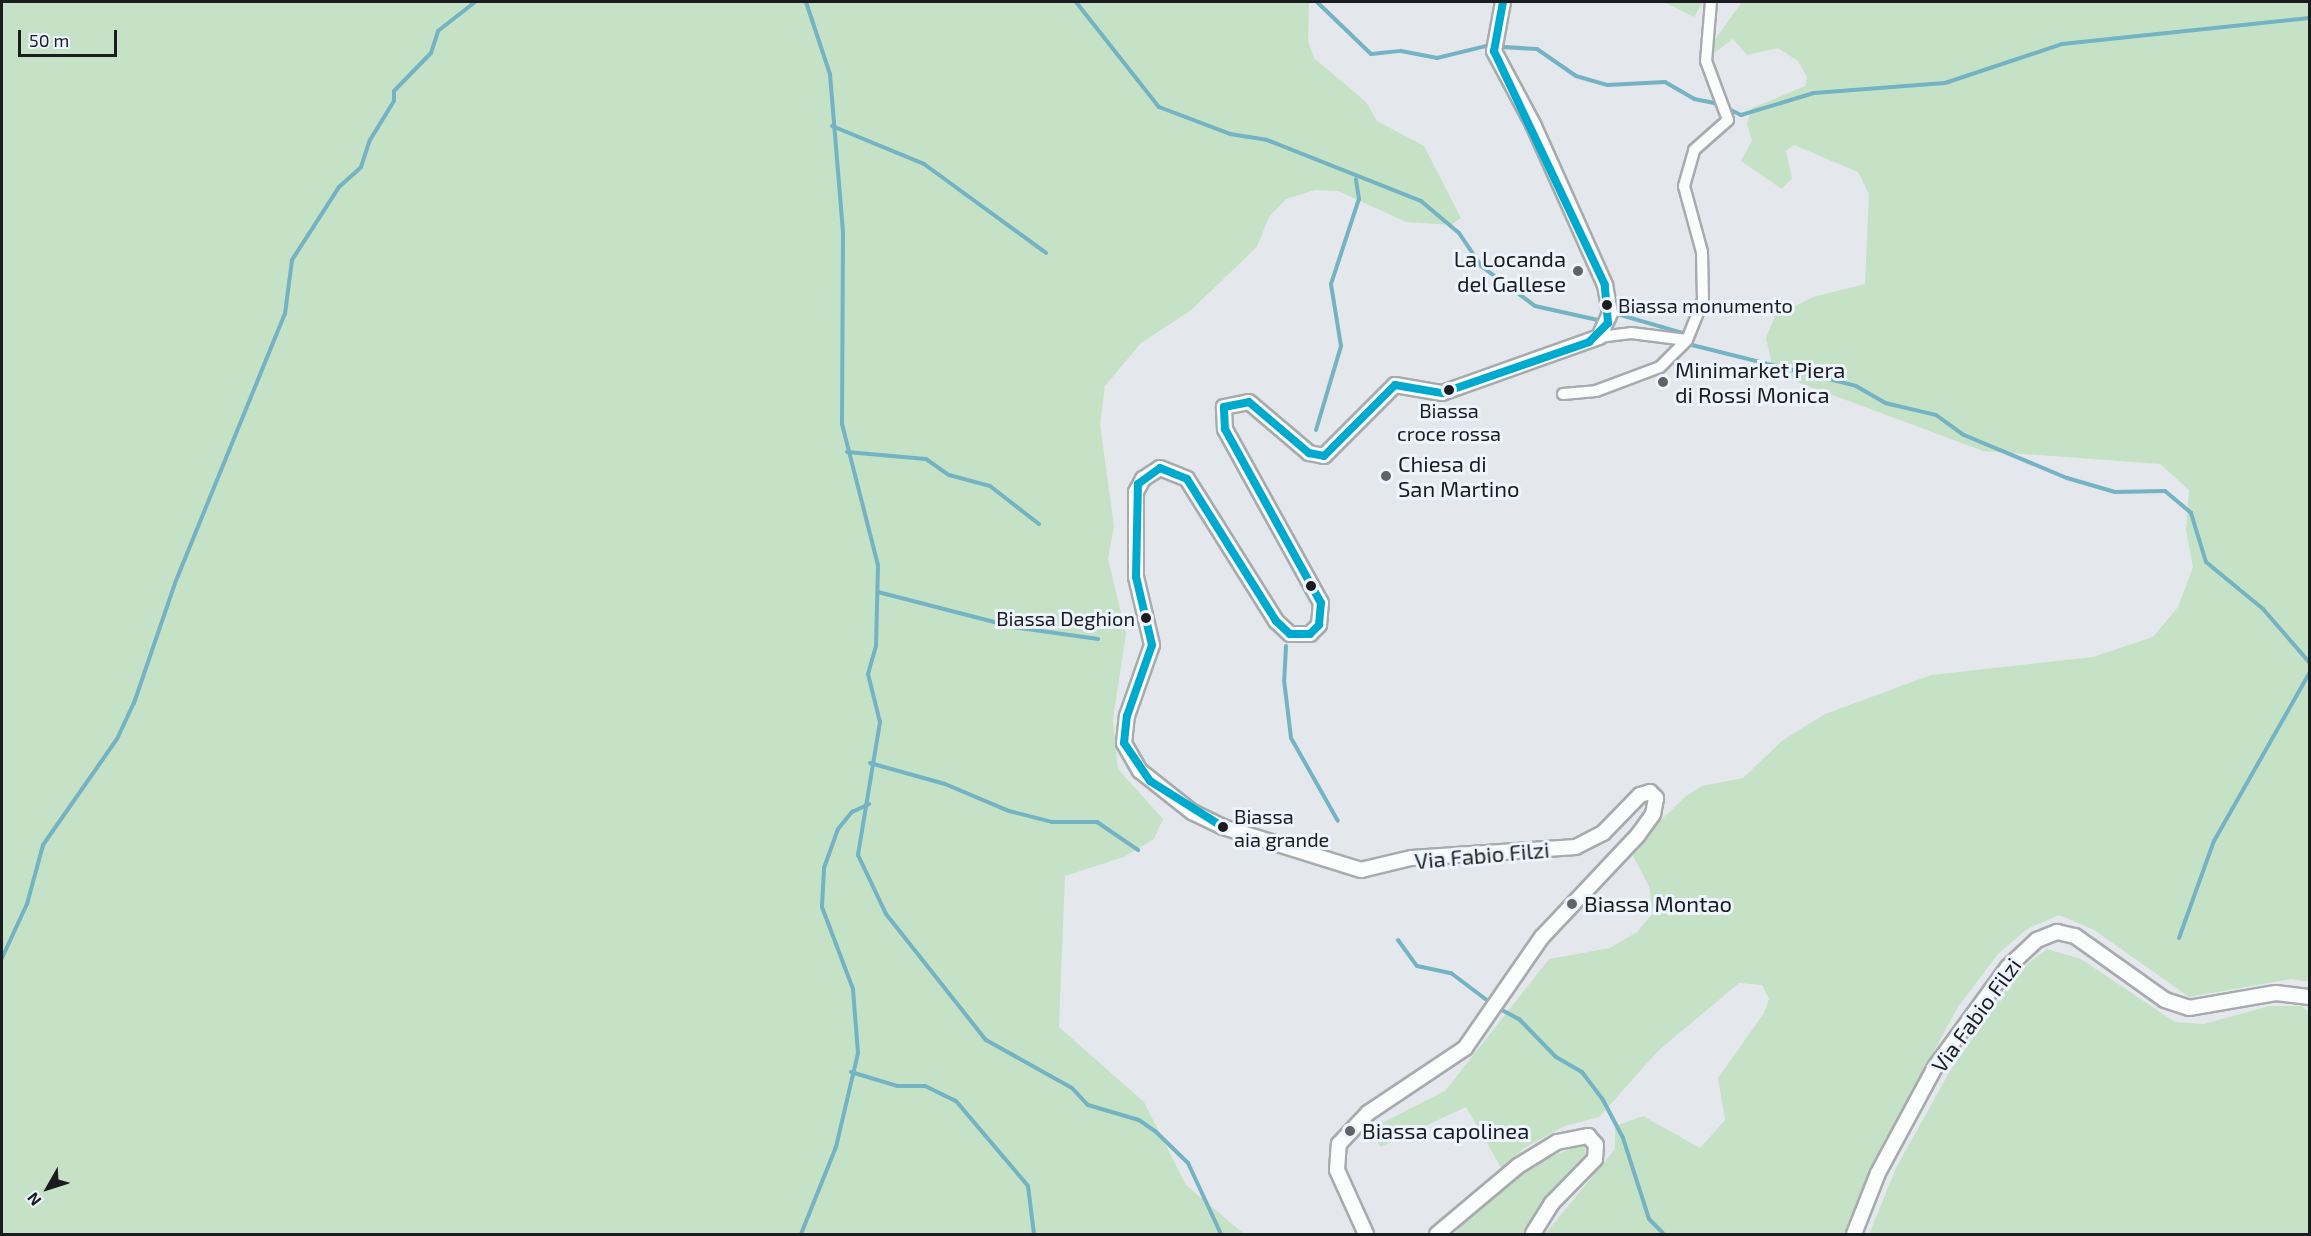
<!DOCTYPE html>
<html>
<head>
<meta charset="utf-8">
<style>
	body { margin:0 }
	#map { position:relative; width:2311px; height:1236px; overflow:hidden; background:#e4e8ec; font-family:"Exo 2",sans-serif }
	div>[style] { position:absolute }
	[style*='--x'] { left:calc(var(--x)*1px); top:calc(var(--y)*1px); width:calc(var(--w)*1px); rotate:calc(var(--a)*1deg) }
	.green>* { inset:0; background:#c6e2c6 }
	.stream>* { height:4px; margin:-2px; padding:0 2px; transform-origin:2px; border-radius:2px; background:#73b3c3 }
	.roads { filter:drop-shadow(2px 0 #a8abae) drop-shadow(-2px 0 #a8abae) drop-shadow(0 2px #a8abae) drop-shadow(0 -2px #a8abae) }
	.minor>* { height:10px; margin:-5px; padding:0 5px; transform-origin:5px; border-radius:5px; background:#fbfcfc }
	.tertiary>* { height:14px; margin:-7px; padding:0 7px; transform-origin:7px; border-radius:7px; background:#fbfcfc }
	.bus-1>* { height:8px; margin:-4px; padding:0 4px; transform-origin:4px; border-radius:4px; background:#00a9ce }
	.dots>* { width:16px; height:16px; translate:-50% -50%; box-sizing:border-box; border:3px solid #eef4fe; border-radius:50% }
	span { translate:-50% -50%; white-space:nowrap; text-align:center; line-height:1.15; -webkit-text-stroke:6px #eef4fe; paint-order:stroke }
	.bus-label { font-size:20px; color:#1a1c1f }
	.left { translate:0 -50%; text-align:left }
	.right { translate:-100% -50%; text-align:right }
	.poi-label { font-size:22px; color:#1a1c1f }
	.street-label { font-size:22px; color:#1a1c1f }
	.frame { position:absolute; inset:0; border:3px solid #1a1c1f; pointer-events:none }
	.north { position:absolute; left:18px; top:1158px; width:60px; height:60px; -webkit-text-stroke:4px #eef4fe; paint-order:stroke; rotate:231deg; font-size:16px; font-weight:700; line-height:24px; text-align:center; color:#1a1c1f }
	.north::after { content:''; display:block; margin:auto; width:21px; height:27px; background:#1a1c1f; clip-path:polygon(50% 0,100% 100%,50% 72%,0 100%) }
	.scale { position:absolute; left:18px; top:30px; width:99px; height:27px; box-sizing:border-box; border:3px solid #1a1c1f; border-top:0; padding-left:8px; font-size:18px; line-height:21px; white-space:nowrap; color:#1a1c1f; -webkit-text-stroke:4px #eef4fe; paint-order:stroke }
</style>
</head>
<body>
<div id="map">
	<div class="green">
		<div style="clip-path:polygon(2px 2px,1309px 2px,1308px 41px,1314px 58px,1366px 102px,1377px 121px,1424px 146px,1461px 218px,1451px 225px,1406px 222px,1338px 191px,1315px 190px,1286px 199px,1269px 217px,1257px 247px,1190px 311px,1141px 343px,1105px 386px,1100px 424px,1114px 526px,1108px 559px,1126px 633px,1113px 720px,1118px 769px,1163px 819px,1154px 839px,1124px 857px,1065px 876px,1059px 1027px,1144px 1102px,1186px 1185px,1244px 1234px,2px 1234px)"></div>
		<div style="clip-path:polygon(1664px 2px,1703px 2px,1694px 17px)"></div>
		<div style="clip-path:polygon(1742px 2px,2309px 2px,2309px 982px,2291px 979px,2189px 997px,2094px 930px,2059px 915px,2027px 929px,1998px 954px,1958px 1007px,1902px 1110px,1847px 1234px,1545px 1234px,1615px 1149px,1615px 1126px,1643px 1116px,1700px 1148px,1725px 1120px,1718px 1078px,1764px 1013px,1769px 999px,1762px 985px,1739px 983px,1659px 1050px,1599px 1117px,1565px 1126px,1524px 1148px,1502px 1169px,1466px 1107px,1380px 1147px,1376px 1138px,1380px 1124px,1445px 1091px,1549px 959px,1610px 948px,1637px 932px,1653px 913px,1649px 886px,1633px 856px,1650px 831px,1686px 796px,1702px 786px,1743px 778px,1783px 740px,1825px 714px,1931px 675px,2093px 657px,2153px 637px,2178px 607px,2193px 567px,2186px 530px,2189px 490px,2160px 464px,1983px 451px,1787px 378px,1772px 365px,1766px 338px,1775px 316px,1813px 297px,1865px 284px,1869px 194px,1858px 172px,1794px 145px,1786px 151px,1792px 178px,1782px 189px,1741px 161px,1752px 141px,1747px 124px,1752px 108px,1805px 86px,1807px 77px,1798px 61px,1778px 48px,1747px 55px,1733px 39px,1713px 54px,1710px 46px)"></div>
		<div style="clip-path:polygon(2047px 949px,2081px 959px,2175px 1022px,2204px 1024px,2269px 1006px,2301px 1006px,2309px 1012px,2309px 1234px,1869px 1234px,1897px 1166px,1951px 1069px,2021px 969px)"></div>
		<div style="clip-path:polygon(1584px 1144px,1586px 1156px,1548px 1195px,1523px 1234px,1454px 1234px,1482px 1204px,1544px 1159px)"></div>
	</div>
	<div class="stream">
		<div style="--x:806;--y:2;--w:76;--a:71.6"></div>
		<div style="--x:830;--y:74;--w:160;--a:85.3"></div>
		<div style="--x:843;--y:233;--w:191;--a:90.3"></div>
		<div style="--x:842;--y:424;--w:146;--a:75.7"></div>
		<div style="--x:878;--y:565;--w:81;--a:91.4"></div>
		<div style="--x:876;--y:646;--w:29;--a:106"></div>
		<div style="--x:868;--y:674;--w:49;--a:76"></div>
		<div style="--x:880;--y:722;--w:135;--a:99.4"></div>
		<div style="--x:858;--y:855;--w:65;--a:64.6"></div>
		<div style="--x:886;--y:914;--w:161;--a:51.6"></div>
		<div style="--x:986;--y:1040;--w:98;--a:29.2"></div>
		<div style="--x:1072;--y:1088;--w:23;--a:47"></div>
		<div style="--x:1088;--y:1105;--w:53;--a:16.4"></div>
		<div style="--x:1139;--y:1120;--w:19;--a:35"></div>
		<div style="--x:1155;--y:1131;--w:46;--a:44.1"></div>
		<div style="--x:1188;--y:1163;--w:78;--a:65.1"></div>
		<div style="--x:1076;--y:2;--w:134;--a:51.7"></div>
		<div style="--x:1159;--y:107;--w:76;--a:20.8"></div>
		<div style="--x:1230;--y:134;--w:37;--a:9"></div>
		<div style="--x:1267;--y:140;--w:166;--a:21.6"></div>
		<div style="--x:1421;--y:201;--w:50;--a:40.1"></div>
		<div style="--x:1459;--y:233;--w:40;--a:56"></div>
		<div style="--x:1481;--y:266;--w:67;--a:36.5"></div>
		<div style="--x:1535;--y:306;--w:69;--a:12.6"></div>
		<div style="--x:1317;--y:2;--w:75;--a:43.9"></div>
		<div style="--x:1371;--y:54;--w:30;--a:-6"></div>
		<div style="--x:1401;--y:51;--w:37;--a:11"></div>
		<div style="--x:1437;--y:58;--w:50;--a:-13.8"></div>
		<div style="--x:1486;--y:46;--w:51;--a:3.4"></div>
		<div style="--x:1537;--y:49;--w:47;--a:34.7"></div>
		<div style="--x:1576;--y:76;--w:32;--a:16"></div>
		<div style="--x:1607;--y:85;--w:58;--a:-3"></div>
		<div style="--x:1665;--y:82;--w:34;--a:30"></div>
		<div style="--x:1694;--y:99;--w:26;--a:11"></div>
		<div style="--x:1727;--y:108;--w:16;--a:27"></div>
		<div style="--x:1741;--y:115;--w:76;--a:-16.8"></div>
		<div style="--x:1814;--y:93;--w:131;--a:-4.4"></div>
		<div style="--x:1945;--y:83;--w:123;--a:-18.4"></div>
		<div style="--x:2062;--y:44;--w:249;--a:-6"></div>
		<div style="--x:832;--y:126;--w:100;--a:22.4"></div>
		<div style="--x:924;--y:164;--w:151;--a:36.1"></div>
		<div style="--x:1617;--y:314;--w:69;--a:16.1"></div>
		<div style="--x:1692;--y:345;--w:169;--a:14"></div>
		<div style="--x:1856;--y:386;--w:34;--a:30"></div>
		<div style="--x:1885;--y:403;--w:52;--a:13.2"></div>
		<div style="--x:1936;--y:415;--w:34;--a:36"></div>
		<div style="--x:1964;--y:435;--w:112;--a:22.7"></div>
		<div style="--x:2067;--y:478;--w:50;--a:16.3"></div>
		<div style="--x:2115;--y:492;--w:50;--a:-1.1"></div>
		<div style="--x:2165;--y:491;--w:34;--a:40"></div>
		<div style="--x:2191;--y:513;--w:51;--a:73"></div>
		<div style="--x:2206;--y:562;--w:74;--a:39.5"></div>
		<div style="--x:2263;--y:609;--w:72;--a:49"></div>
		<div style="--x:1316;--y:430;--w:88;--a:-73.4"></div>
		<div style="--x:1341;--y:346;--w:63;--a:-99.2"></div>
		<div style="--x:1331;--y:284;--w:89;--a:-71.8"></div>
		<div style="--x:1359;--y:199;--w:20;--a:-99"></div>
		<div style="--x:847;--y:452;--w:79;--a:5.1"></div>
		<div style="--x:926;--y:459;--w:28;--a:35"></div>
		<div style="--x:949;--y:475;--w:42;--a:15"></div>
		<div style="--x:990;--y:486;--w:62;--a:37.8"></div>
		<div style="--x:878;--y:592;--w:139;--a:14.5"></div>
		<div style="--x:1013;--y:627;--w:86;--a:8"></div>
		<div style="--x:1286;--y:646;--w:34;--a:93"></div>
		<div style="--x:1284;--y:680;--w:58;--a:83.1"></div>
		<div style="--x:1291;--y:738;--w:95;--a:60.5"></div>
		<div style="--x:870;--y:763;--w:78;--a:15.6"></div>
		<div style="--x:945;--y:784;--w:69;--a:22.9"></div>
		<div style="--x:1009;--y:811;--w:44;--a:14.3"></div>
		<div style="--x:1052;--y:822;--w:45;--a:0"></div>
		<div style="--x:1097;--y:822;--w:50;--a:34.3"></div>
		<div style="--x:2179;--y:938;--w:103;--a:-70.2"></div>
		<div style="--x:2214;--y:841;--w:194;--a:-60.4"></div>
		<div style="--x:1398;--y:940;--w:32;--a:54"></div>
		<div style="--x:1417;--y:966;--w:35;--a:12"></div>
		<div style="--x:1451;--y:973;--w:51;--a:37.1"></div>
		<div style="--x:2;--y:958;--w:60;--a:-65.2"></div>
		<div style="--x:27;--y:904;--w:61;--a:-74.8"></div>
		<div style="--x:43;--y:845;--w:129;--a:-55.1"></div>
		<div style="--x:117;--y:739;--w:40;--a:-65"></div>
		<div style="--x:134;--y:703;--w:127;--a:-71.1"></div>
		<div style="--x:175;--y:583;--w:291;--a:-67.8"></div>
		<div style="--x:285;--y:314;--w:54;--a:-82.6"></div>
		<div style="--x:292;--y:260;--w:87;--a:-57.2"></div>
		<div style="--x:339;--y:187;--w:30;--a:-42"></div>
		<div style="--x:361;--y:167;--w:28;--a:-72"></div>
		<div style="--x:370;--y:140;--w:46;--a:-58.4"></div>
		<div style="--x:394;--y:101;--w:10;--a:-90"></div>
		<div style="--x:394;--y:91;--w:53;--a:-45.8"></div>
		<div style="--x:431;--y:53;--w:23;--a:-72"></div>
		<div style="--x:438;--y:31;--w:47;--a:-38.1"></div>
		<div style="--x:1498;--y:1008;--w:24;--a:28"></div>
		<div style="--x:1519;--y:1019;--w:53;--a:45.8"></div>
		<div style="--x:1556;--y:1057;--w:30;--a:30"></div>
		<div style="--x:1582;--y:1072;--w:35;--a:53"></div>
		<div style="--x:1603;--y:1100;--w:43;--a:62.2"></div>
		<div style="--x:1623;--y:1138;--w:85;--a:72.2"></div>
		<div style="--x:1649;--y:1219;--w:21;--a:45"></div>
		<div style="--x:851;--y:1072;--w:48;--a:16.9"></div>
		<div style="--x:897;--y:1086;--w:28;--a:0"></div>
		<div style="--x:925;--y:1086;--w:34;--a:26"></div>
		<div style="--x:956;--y:1101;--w:111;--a:49.7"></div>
		<div style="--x:1028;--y:1186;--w:48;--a:82.9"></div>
		<div style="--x:801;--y:1234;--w:94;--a:-68.1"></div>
		<div style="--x:836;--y:1147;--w:97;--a:-76.8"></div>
		<div style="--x:858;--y:1053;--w:64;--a:-94.5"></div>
		<div style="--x:853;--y:989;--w:88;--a:-110.7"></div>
		<div style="--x:822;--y:907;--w:39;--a:-87"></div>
		<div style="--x:824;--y:868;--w:41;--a:-70.3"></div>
		<div style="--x:838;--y:829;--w:22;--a:-51"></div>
		<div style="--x:852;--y:812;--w:19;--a:-25"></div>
	</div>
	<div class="roads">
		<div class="minor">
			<div style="--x:1599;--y:337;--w:32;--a:-7"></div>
			<div style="--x:1631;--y:333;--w:56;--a:7.1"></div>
			<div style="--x:1563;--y:394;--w:33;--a:-5"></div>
			<div style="--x:1596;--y:391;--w:68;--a:-20.6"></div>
			<div style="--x:1660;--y:367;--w:38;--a:-45"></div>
			<div style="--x:1687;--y:340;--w:43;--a:-68.2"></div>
			<div style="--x:1703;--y:300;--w:48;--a:-91.2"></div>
			<div style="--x:1702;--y:252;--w:68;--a:-105.3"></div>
			<div style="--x:1684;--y:186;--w:37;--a:-74"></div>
			<div style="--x:1694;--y:150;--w:45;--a:-41.4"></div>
			<div style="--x:1728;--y:120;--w:63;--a:-110.4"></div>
			<div style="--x:1706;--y:61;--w:59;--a:-85.2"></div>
		</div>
		<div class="tertiary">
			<div style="--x:1366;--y:1234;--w:70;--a:-114.4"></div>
			<div style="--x:1337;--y:1170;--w:26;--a:-86"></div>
			<div style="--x:1339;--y:1144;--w:42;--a:-46.9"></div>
			<div style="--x:1368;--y:1113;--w:117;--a:-33.8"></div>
			<div style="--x:1465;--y:1048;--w:135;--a:-55.3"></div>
			<div style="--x:1542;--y:937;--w:140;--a:-46.7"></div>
			<div style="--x:1638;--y:835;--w:26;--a:-54"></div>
			<div style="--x:1653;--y:814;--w:16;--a:-79"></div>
			<div style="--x:1656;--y:798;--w:8;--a:-135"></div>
			<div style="--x:1650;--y:792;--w:10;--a:163"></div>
			<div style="--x:1640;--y:795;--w:53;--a:134.2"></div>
			<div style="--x:1603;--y:833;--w:30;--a:153"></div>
			<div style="--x:1576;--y:847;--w:165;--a:176.2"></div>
			<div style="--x:1411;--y:858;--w:51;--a:166.5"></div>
			<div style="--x:1361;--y:870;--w:145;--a:-162.7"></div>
			<div style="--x:1223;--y:827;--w:34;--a:-154"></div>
			<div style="--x:1192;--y:812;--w:66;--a:-141.7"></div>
			<div style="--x:1140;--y:771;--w:32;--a:-120"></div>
			<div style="--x:1124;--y:743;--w:27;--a:-84"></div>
			<div style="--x:1127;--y:716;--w:75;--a:-70.6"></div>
			<div style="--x:1152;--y:645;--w:70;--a:-103.2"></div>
			<div style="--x:1136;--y:577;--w:85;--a:-90"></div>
			<div style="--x:1136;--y:492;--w:15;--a:-62"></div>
			<div style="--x:1143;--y:479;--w:20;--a:-33"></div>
			<div style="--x:1160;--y:468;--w:29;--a:22"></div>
			<div style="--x:1187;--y:479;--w:168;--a:57.9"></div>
			<div style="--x:1276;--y:621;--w:19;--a:43"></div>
			<div style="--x:1290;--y:634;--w:20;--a:0"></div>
			<div style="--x:1310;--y:634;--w:13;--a:-45"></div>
			<div style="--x:1319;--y:625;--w:22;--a:-85"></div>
			<div style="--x:1321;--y:603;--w:199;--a:-118.9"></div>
			<div style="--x:1225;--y:429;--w:22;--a:-93"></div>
			<div style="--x:1224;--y:407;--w:25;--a:-11"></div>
			<div style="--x:1249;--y:402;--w:79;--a:40.4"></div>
			<div style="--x:1309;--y:453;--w:15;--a:11"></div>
			<div style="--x:1324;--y:456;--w:100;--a:-45"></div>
			<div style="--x:1395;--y:385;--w:48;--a:9.7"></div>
			<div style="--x:1442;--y:393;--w:167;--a:-19.6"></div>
			<div style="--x:1599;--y:337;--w:26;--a:-65"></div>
			<div style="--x:1610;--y:313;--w:28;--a:-100"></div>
			<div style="--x:1605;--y:285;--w:174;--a:-114.1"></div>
			<div style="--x:1534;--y:126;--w:85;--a:-118.1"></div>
			<div style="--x:1494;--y:51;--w:50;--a:-79.6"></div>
			<div style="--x:1437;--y:1234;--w:106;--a:-40"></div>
			<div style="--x:1518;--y:1166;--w:46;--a:-31.6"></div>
			<div style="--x:1557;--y:1142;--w:32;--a:-11"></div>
			<div style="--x:1588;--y:1136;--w:12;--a:48"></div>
			<div style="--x:1596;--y:1145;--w:14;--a:94"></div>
			<div style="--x:1595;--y:1159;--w:62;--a:134.3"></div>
			<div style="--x:1552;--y:1203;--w:36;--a:122"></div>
			<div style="--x:1854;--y:1234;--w:66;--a:-68.5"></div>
			<div style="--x:1878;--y:1173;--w:120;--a:-61.7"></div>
			<div style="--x:1935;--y:1067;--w:124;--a:-53.9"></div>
			<div style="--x:2008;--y:967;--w:40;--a:-43"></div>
			<div style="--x:2037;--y:940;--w:22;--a:-22"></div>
			<div style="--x:2057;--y:932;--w:18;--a:13"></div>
			<div style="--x:2075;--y:936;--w:110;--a:35.4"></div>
			<div style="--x:2165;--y:1000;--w:25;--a:18"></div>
			<div style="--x:2189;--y:1008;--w:88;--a:-9.8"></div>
			<div style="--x:2276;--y:993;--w:34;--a:7"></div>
		</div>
	</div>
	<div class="bus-1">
		<div style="--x:1223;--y:827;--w:86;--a:-147.8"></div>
		<div style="--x:1150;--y:781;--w:46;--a:-124.4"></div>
		<div style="--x:1124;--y:743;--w:27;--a:-84"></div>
		<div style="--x:1127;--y:716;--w:75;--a:-70.6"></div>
		<div style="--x:1152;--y:645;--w:70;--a:-103.2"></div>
		<div style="--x:1136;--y:577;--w:93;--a:-88.8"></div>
		<div style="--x:1138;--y:484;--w:27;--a:-36"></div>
		<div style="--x:1160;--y:468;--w:29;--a:22"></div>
		<div style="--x:1187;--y:479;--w:168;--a:57.9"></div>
		<div style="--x:1276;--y:621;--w:19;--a:43"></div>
		<div style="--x:1290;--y:634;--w:20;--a:0"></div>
		<div style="--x:1310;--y:634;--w:13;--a:-45"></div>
		<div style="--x:1319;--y:625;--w:22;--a:-85"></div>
		<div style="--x:1321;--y:603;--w:199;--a:-118.9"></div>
		<div style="--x:1225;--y:429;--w:22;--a:-93"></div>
		<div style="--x:1224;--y:407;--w:25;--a:-11"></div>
		<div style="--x:1249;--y:402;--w:79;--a:40.4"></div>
		<div style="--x:1309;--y:453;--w:15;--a:11"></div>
		<div style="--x:1324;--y:456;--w:100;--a:-45"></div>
		<div style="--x:1395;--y:385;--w:48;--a:9.7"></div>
		<div style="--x:1442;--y:393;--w:156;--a:-19.1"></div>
		<div style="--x:1589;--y:342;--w:27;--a:-45"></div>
		<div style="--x:1608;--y:323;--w:38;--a:-95"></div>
		<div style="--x:1605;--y:285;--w:259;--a:-115.4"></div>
		<div style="--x:1494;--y:51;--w:50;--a:-79.6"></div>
	</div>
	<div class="dots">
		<div style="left:1578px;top:271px;background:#616367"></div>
		<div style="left:1607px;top:305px;background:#1a1c1f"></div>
		<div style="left:1663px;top:382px;background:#616367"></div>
		<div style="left:1449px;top:390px;background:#1a1c1f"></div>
		<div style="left:1386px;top:476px;background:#616367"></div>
		<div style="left:1311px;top:586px;background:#1a1c1f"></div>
		<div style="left:1146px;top:618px;background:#1a1c1f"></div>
		<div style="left:1223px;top:827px;background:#1a1c1f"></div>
		<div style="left:1572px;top:904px;background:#616367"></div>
		<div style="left:1350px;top:1131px;background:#616367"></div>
	</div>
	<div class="bus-label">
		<span class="left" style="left:1618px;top:305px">Biassa monumento</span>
		<span style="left:1449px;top:422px">Biassa<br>croce rossa</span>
		<span class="right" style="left:1135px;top:618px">Biassa Deghion</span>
		<span class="left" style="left:1234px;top:828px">Biassa<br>aia grande</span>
	</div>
	<div class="poi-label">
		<span class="right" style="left:1566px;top:271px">La Locanda<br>del Gallese</span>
		<span class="left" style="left:1675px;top:382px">Minimarket Piera<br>di Rossi Monica</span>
		<span class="left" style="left:1398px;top:476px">Chiesa di<br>San Martino</span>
		<span class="left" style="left:1584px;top:904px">Biassa Montao</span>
		<span class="left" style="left:1362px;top:1131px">Biassa capolinea</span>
	</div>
	<div class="street-label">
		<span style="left:1482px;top:855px;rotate:-5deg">Via Fabio Filzi</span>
		<span style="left:1976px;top:1015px;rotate:-54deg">Via Fabio Filzi</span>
	</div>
	<div class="frame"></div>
	<div class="north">N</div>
	<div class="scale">50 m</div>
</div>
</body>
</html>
